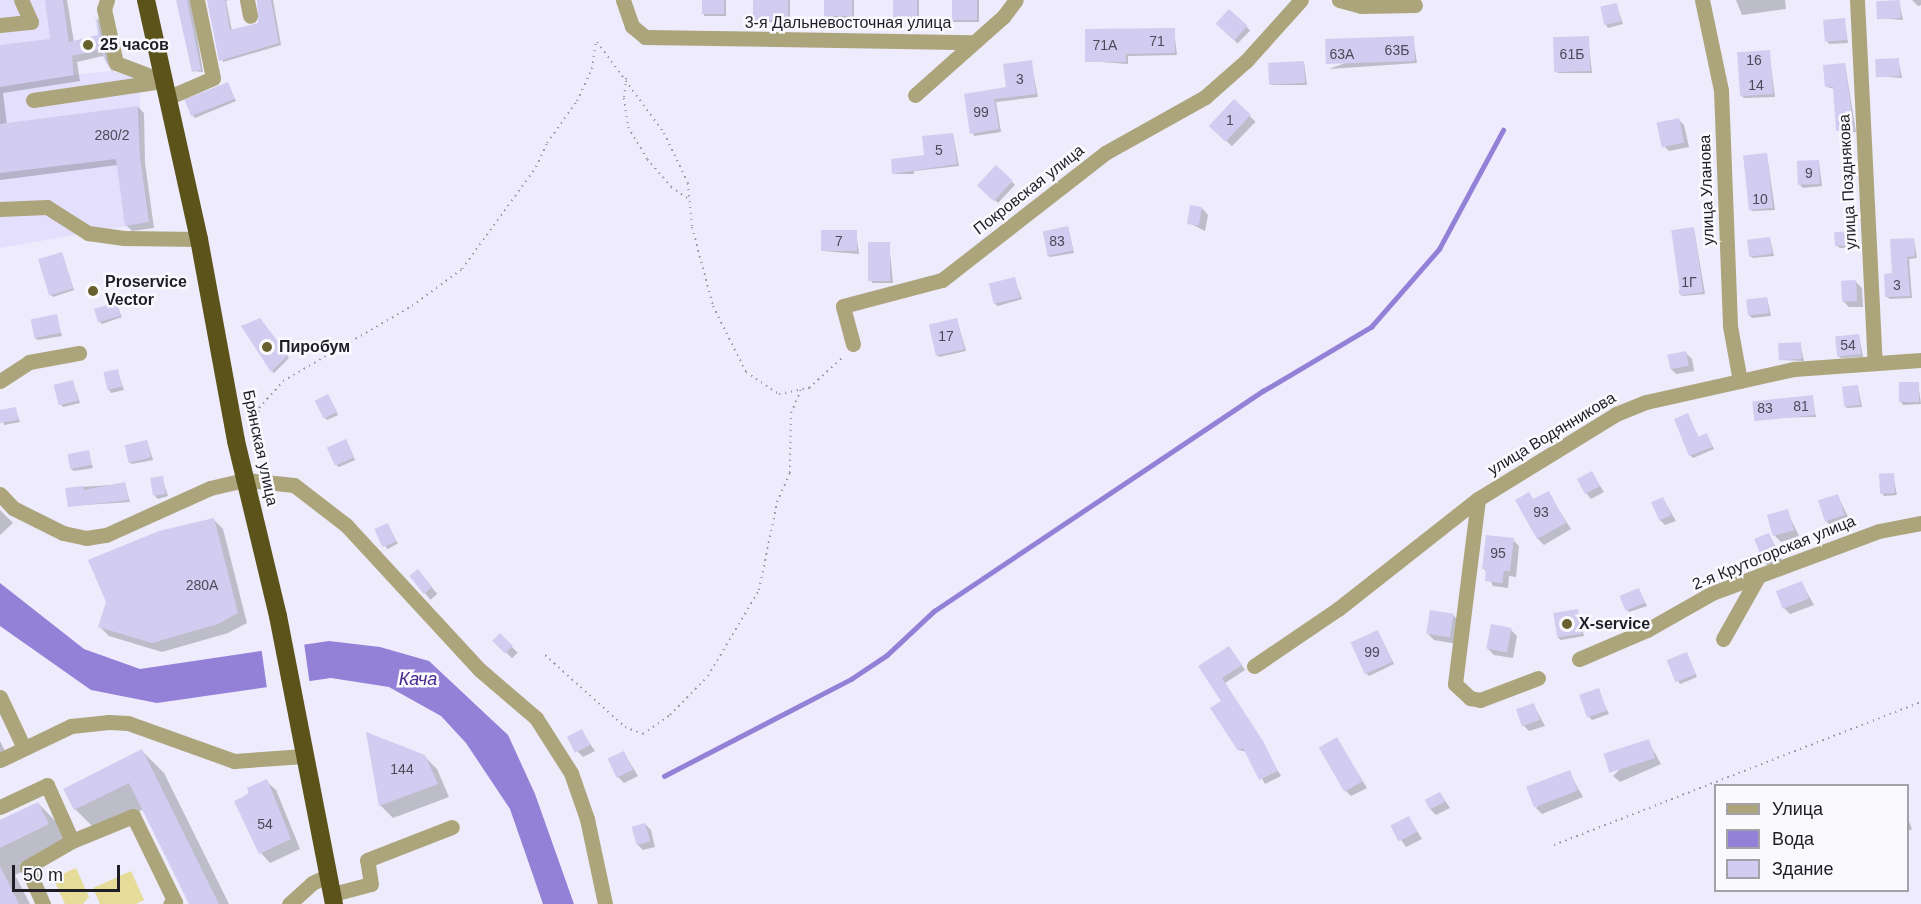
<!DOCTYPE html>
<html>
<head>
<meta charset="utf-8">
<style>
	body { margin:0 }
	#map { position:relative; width:1921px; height:904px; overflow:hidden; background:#edebfc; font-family:Arial,sans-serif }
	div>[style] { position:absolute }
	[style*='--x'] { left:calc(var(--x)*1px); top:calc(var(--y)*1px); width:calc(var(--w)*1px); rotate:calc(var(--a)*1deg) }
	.built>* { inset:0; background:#e3dffc }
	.green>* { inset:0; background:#e6dc99 }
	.water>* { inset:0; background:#9381d7 }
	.pier>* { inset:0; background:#edebfc; transform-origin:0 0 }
	.shadow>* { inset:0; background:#0003; transform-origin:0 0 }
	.stream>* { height:4.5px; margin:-2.25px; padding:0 2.25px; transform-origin:2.25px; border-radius:2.25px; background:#9381d7 }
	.building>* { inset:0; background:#d1ccf0; transform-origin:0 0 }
	.path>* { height:2px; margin-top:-1px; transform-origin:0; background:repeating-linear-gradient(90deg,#9b9aa7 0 1.5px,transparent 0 6px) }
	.minor>* { height:15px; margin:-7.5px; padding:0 7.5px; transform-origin:7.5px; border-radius:7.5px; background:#aca57c }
	.highway>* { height:18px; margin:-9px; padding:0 9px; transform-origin:9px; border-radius:9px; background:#5c531b }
	.dots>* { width:16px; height:16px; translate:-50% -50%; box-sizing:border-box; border:3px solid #fafafe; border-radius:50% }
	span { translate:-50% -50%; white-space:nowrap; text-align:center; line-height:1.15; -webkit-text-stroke:5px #fafafe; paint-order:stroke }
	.number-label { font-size:14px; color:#4c4a58 }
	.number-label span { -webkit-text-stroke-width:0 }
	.street-label { font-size:16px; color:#1f1e26 }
	.poi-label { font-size:16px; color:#1f1e26; font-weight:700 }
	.left { translate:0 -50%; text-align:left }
	.water-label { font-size:18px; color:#48288c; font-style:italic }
	.legend { position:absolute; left:1714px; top:784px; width:195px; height:108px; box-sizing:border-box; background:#fafafe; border:2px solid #a2a2a8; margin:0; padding:8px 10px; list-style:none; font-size:18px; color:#1f1e26 }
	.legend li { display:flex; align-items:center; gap:12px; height:30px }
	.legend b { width:30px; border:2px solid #a2a2a8 }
	.scale { position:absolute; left:12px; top:865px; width:108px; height:27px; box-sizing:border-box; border:3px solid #1f1e26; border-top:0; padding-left:8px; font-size:18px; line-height:21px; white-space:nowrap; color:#1f1e26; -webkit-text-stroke:4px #fafafe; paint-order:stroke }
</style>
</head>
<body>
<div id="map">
	<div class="built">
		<div style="clip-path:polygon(0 0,63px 0,75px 75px,109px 71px,140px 78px,140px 156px,149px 222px,0 248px)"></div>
	</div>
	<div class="green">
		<div style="clip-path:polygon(76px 868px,89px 897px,83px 904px,65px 904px,53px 878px)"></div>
		<div style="clip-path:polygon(131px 871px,144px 900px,136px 904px,100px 904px,93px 888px)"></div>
	</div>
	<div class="water">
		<div style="clip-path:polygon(0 583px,84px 649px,140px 669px,329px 641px,380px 647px,429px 661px,508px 735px,535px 794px,574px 904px,543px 904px,510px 809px,466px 743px,441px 716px,389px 687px,331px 678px,157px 703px,91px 690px,0 626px)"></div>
	</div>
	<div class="pier">
		<div style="left:304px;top:643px;width:41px;height:43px;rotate:82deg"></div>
	</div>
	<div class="shadow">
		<div style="clip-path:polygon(47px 0,67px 0,74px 42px,100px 36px,97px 18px,101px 22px,113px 73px,103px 56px,77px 62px,80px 81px,3px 93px,7px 125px,138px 107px,144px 113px,145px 163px,154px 228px,132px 231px,126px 225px,118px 165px,0 180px,0 47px,52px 40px)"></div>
		<div style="clip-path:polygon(178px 0,191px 0,203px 72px,193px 71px)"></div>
		<div style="clip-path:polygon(208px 0,229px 0,226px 1px,232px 31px,260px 24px,258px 0,273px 0,281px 45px,223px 62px)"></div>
		<div style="left:704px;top:0;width:22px;height:16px"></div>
		<div style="left:754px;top:0;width:36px;height:22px"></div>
		<div style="left:826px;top:0;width:28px;height:19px"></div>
		<div style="left:894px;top:0;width:25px;height:19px"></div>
		<div style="left:953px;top:0;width:26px;height:22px"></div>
		<div style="clip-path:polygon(1736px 0,1785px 0,1786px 9px,1742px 15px)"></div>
		<div style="clip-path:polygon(1912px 0,1921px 0,1921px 5px,1918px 6px)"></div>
		<div style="clip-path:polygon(1899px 1px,1903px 20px,1878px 18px)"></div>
		<div style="clip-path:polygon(1616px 4px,1623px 24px,1608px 28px,1606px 25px)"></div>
		<div style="left:1230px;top:11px;width:28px;height:18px;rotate:44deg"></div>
		<div style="clip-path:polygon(1844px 19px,1848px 43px,1829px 44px,1827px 41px)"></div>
		<div style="clip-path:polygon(1174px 30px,1177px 55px,1128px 56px,1128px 64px,1087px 61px)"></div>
		<div style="clip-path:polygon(1413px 38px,1417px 63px,1329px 69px)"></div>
		<div style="clip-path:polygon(1588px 38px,1592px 73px,1558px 73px,1556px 71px)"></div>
		<div style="clip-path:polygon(1769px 51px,1775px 97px,1744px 98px,1742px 96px)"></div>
		<div style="clip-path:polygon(1898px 59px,1902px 78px,1877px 76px)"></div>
		<div style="clip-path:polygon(1031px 62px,1038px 97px,996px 102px,1001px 132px,974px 136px,965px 95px,1008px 88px)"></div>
		<div style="clip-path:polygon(1304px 62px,1307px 85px,1271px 85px)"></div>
		<div style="clip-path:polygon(1845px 64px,1856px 132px,1840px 133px,1834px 89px,1827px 87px)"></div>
		<div style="clip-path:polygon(228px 84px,236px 101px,195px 118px,192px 115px)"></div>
		<div style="left:1234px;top:101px;width:30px;height:34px;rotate:44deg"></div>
		<div style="clip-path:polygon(1678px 119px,1684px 125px,1689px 147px,1669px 151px,1663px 145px)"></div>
		<div style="clip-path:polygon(953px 134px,959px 166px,914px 171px,914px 174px,894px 174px,926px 157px)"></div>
		<div style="clip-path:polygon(1767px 155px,1775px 210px,1752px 211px,1750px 209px)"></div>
		<div style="clip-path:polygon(1819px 162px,1822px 186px,1803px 188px,1800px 185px)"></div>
		<div style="left:996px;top:167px;width:26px;height:25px;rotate:43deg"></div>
		<div style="clip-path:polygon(1202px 208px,1208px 215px,1205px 231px,1189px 223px)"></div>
		<div style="clip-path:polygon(1068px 227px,1074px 253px,1050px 257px,1047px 255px)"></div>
		<div style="clip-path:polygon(1694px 229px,1705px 294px,1682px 296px,1679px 293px)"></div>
		<div style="clip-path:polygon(856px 232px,859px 254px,823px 251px)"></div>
		<div style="clip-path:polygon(1852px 232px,1856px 247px,1840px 248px,1837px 246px)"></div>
		<div style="clip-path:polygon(1770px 239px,1774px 256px,1753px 258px,1750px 256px)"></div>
		<div style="clip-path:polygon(1914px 240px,1917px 258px,1909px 259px,1912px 298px,1890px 299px,1887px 297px,1893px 275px)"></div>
		<div style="clip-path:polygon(889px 243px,893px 283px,873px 283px,870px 280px)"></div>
		<div style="clip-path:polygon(62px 254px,74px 290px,53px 297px,50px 294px)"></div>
		<div style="clip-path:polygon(1014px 278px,1022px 299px,998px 306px,995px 304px)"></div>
		<div style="clip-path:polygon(1856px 282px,1862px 288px,1863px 307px,1849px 307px,1843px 301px)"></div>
		<div style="clip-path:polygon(1767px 298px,1771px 316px,1752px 318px,1749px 315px)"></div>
		<div style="clip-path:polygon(116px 304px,122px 317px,102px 324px,99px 321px)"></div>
		<div style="clip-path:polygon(56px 315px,62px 336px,38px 340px,35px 338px)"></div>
		<div style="clip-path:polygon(957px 320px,966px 351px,939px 357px,937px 354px)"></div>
		<div style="clip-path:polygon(262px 322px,289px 358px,274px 373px,272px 371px)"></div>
		<div style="clip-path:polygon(1859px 335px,1863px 357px,1841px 358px,1838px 356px)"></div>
		<div style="clip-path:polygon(1800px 343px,1804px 361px,1780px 360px)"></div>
		<div style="clip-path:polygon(1686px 353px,1692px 359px,1694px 371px,1676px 374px,1670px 368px)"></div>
		<div style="clip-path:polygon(117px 370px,124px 390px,111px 393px,109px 390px)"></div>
		<div style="clip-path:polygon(73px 382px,80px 403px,63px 407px,61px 404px)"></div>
		<div style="clip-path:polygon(1918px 383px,1921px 404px,1903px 405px,1901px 402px)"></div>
		<div style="clip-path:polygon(1858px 387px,1862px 407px,1847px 408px,1844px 405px)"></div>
		<div style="clip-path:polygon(1812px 397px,1816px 417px,1755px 418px)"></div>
		<div style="clip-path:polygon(330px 399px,338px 415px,327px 420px,325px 418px)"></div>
		<div style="clip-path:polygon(15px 408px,20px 422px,4px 425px,0 411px)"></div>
		<div style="clip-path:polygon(1688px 415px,1699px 438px,1707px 435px,1714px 449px,1693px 458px,1690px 455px)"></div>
		<div style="clip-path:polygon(147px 441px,153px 460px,132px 464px,129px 462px)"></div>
		<div style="clip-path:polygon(348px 444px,355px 460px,339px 467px,336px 465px)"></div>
		<div style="clip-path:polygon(88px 452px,93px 468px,74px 471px,71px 469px)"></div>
		<div style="clip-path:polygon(1592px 473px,1604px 492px,1591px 499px,1585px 492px)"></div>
		<div style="clip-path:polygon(1893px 475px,1897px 495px,1884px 496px,1882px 493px)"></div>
		<div style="clip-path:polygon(162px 478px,168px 496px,158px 499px,155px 496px)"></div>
		<div style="clip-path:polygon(125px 484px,130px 502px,70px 506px,82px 487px)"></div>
		<div style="clip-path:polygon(1548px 493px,1571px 529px,1544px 545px,1538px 539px,1529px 494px,1534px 500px)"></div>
		<div style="clip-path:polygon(1838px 496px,1850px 521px,1832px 527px,1826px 521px)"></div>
		<div style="clip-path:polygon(1663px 499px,1676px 521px,1665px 525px,1659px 519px)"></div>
		<div style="clip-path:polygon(0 510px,13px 523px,0 535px)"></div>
		<div style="clip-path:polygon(1787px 511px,1799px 536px,1781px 542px,1775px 536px)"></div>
		<div style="clip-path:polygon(214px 520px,223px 529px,247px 623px,228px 633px,162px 652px,109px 636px,100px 627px)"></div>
		<div style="left:388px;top:525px;width:21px;height:12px;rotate:62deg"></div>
		<div style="clip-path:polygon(1769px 534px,1784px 564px,1771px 569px,1765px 563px)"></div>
		<div style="clip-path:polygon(1513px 540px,1519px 546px,1516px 577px,1509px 576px,1508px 588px,1493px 586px,1484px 568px)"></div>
		<div style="left:418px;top:571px;width:30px;height:9px;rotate:50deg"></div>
		<div style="clip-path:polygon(1801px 582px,1814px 605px,1790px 614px,1784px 608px)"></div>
		<div style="clip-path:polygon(1639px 590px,1647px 606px,1629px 612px,1627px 610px)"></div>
		<div style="clip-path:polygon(1577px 611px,1584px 636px,1561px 640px,1558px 638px)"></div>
		<div style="clip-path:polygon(1453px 615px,1459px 621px,1457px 644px,1434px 640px,1428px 634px)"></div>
		<div style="clip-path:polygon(1511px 630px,1517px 636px,1513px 658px,1494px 655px,1488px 649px)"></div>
		<div style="clip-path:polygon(1378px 632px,1394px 664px,1369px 676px,1366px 673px)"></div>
		<div style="left:500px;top:635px;width:25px;height:8px;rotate:45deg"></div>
		<div style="clip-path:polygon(1233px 652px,1245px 670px,1225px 683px,1281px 776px,1265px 784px,1247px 752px,1239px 750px,1223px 701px,1200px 666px)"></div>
		<div style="clip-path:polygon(1687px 654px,1697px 677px,1680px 684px,1678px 681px)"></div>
		<div style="clip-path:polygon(1598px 690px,1609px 714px,1592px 720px,1589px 717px)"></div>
		<div style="clip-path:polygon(1533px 704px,1545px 726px,1529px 731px,1523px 725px)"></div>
		<div style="clip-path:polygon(581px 731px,595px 751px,583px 757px,577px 751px)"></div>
		<div style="clip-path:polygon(368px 734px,424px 756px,437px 769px,449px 797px,393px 818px,381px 806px)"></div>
		<div style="clip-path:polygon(1336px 738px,1367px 788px,1351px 796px,1345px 790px)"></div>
		<div style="clip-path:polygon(0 741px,8px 757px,0 761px)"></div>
		<div style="clip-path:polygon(1648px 741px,1661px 764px,1620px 782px,1613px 776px)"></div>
		<div style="clip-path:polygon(142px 751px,164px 773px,229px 904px,191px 904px,144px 809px,98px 832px,75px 809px,65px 789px)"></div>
		<div style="clip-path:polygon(624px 753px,638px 776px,624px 783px,618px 777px)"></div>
		<div style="clip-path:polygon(1569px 772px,1583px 797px,1542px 814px,1536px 808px)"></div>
		<div style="clip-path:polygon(266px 781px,276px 790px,300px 849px,270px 863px,261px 853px,236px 802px)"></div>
		<div style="clip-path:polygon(1440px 793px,1450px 808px,1436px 815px,1430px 809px)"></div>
		<div style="clip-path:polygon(38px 803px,61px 827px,71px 848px,15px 875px,30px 904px,0 904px,0 822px)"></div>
		<div style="clip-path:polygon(1409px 818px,1422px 839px,1406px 847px,1392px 826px)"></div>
		<div style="clip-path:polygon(1908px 819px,1912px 829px,1908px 831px)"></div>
		<div style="clip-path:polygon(645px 824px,651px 830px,655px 847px,643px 850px,637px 844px)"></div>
	</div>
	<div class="stream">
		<div style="--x:664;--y:776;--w:211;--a:-27.4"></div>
		<div style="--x:851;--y:679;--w:43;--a:-33.7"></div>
		<div style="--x:887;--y:655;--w:64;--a:-43.1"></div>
		<div style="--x:934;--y:611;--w:396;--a:-33.8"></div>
		<div style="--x:1263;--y:391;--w:126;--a:-30.7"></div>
		<div style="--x:1371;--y:327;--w:103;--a:-48.9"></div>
		<div style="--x:1439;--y:249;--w:135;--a:-61.7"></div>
	</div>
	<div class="building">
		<div style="clip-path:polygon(45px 0,63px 0,69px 42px,98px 35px,95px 14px,108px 68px,101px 49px,72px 56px,74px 75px,0 87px,0 45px,50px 39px)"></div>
		<div style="clip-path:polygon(176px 0,187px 0,201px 70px,192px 72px)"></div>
		<div style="clip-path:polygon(207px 0,225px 0,230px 30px,258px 23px,257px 0,271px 0,279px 43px,219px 61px)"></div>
		<div style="left:702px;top:0;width:22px;height:14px"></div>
		<div style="left:753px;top:0;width:35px;height:20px"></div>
		<div style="left:824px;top:0;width:28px;height:16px"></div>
		<div style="left:893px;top:0;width:24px;height:17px"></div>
		<div style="left:952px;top:0;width:25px;height:20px"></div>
		<div style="left:1900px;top:0;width:18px;height:24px;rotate:87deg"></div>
		<div style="left:1617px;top:3px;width:19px;height:17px;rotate:78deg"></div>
		<div style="left:1229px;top:9px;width:25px;height:20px;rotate:42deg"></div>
		<div style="left:1845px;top:18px;width:22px;height:22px;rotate:85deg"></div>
		<div style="clip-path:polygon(1175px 28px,1175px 53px,1126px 54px,1126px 62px,1085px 62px,1085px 29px)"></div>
		<div style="left:1414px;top:36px;width:25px;height:89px;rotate:88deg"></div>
		<div style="left:1589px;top:36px;width:35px;height:36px;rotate:88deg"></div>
		<div style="left:1770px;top:50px;width:44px;height:33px;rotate:86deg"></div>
		<div style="left:1899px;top:58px;width:18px;height:24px;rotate:87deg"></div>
		<div style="clip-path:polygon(1032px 60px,1036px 94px,994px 99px,999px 129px,970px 134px,964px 94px,1006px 87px,1003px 64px)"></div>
		<div style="left:1304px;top:61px;width:22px;height:36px;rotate:87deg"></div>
		<div style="clip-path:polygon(1845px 63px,1854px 130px,1836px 131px,1833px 87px,1825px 87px,1823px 65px)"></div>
		<div style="left:228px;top:82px;width:18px;height:47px;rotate:68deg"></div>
		<div style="left:1234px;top:99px;width:23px;height:37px;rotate:43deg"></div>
		<div style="clip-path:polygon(138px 106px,140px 156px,149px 222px,125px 226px,116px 159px,0 173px,0 124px)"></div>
		<div style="left:1679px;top:118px;width:25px;height:23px;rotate:78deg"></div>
		<div style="clip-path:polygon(953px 133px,957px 164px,892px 174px,891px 159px,924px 155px,922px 136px)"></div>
		<div style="left:1767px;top:153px;width:55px;height:24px;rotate:84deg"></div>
		<div style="left:1819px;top:160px;width:24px;height:22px;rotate:88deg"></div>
		<div style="left:996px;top:165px;width:23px;height:28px;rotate:43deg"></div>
		<div style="left:1190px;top:205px;width:12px;height:19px;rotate:9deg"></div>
		<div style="left:1068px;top:226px;width:25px;height:26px;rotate:78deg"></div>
		<div style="left:1694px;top:227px;width:66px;height:23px;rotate:82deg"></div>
		<div style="left:821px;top:230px;width:36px;height:21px"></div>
		<div style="left:1853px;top:231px;width:14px;height:19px;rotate:86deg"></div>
		<div style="left:1770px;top:237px;width:17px;height:23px;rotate:83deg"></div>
		<div style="clip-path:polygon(1914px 238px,1915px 256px,1907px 257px,1910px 296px,1885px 297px,1884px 274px,1892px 273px,1890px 239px)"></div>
		<div style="left:868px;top:242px;width:22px;height:39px"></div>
		<div style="left:62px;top:252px;width:38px;height:25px;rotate:73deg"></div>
		<div style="left:1015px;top:277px;width:21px;height:27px;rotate:76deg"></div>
		<div style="left:1856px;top:280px;width:21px;height:15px;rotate:87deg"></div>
		<div style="left:1767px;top:297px;width:16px;height:21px;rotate:83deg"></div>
		<div style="left:117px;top:302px;width:14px;height:24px;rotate:73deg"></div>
		<div style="left:57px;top:314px;width:19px;height:27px;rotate:78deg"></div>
		<div style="clip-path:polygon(260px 318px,288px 355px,271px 372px,241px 326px)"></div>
		<div style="left:957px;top:318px;width:32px;height:29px;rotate:77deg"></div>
		<div style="left:1859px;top:334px;width:20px;height:24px;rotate:84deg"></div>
		<div style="left:1801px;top:342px;width:17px;height:23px;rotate:87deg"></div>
		<div style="left:1686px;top:351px;width:15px;height:19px;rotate:79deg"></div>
		<div style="left:118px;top:369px;width:18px;height:15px;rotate:77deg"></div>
		<div style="left:73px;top:380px;width:21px;height:20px;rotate:76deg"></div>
		<div style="left:1919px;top:382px;width:20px;height:20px;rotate:90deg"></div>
		<div style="left:1858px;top:385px;width:20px;height:16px;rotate:84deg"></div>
		<div style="left:328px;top:394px;width:20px;height:15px;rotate:63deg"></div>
		<div style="left:1813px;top:395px;width:20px;height:61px;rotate:84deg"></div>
		<div style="clip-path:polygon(16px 407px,18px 420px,0 423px,0 410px)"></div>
		<div style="clip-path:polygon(1688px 413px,1698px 437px,1707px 433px,1712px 447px,1689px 456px,1674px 419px)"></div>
		<div style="left:346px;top:439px;width:20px;height:21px;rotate:66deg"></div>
		<div style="left:147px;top:440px;width:18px;height:23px;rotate:77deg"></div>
		<div style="left:89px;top:450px;width:15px;height:22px;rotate:79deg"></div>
		<div style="left:1592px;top:471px;width:17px;height:17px;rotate:62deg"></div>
		<div style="left:1894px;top:473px;width:20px;height:15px;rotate:87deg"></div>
		<div style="left:163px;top:476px;width:18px;height:13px;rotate:81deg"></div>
		<div style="clip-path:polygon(125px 482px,129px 500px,68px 507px,65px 488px,83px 486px,84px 490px)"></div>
		<div style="clip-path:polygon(1549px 491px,1566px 523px,1537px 539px,1515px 500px,1529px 492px,1533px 499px)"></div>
		<div style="left:1838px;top:494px;width:22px;height:21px;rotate:72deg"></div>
		<div style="left:1663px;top:497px;width:20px;height:13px;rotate:66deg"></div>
		<div style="left:1788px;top:509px;width:22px;height:22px;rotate:74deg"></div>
		<div style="clip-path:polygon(214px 518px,238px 613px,218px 624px,152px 643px,98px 627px,106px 602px,88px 560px,159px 531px)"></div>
		<div style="left:388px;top:523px;width:20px;height:15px;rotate:66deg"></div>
		<div style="left:1769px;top:533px;width:27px;height:16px;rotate:68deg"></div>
		<div style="clip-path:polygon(1486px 535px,1514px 538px,1510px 571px,1504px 571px,1502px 583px,1485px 581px,1486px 569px,1482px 569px)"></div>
		<div style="left:418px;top:569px;width:23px;height:11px;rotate:52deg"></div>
		<div style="left:1802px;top:581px;width:19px;height:28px;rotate:69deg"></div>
		<div style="left:1639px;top:588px;width:16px;height:21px;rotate:68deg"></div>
		<div style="left:1578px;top:609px;width:25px;height:25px;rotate:81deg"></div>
		<div style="left:1430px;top:610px;width:24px;height:24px;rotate:9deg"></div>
		<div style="left:1491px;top:624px;width:21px;height:25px;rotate:11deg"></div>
		<div style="left:1378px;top:630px;width:35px;height:30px;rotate:66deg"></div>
		<div style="left:500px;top:633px;width:18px;height:11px;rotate:45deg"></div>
		<div style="clip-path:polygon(1229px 646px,1242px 665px,1222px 678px,1263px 741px,1278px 771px,1259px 780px,1243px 748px,1238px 751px,1210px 708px,1221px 701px,1198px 666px)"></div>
		<div style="left:1687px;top:652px;width:24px;height:22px;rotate:68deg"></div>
		<div style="left:1599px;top:688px;width:24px;height:21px;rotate:71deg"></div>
		<div style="left:1534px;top:703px;width:18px;height:19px;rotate:71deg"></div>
		<div style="left:582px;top:729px;width:18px;height:17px;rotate:63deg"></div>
		<div style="clip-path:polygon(366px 732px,425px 755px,438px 784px,379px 806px)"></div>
		<div style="left:1337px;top:737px;width:51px;height:21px;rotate:60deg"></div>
		<div style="left:1649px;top:739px;width:20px;height:48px;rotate:72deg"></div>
		<div style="clip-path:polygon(142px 749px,219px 904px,189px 904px,129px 783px,74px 810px,63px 789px)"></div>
		<div style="left:624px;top:751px;width:21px;height:18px;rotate:65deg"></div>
		<div style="left:1570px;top:770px;width:22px;height:47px;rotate:69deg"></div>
		<div style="clip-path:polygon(267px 779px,291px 839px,259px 854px,234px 801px,249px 794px,247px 788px)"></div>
		<div style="left:1440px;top:792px;width:11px;height:17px;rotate:63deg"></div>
		<div style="clip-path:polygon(38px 802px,49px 824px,0 848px,0 820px)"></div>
		<div style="left:1409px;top:816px;width:18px;height:21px;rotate:63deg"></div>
		<div style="left:645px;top:823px;width:19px;height:14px;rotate:74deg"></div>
		<div style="clip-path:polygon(0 866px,19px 904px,0 904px)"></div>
	</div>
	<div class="path">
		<div style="--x:597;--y:42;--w:113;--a:53.6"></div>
		<div style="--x:664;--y:133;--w:55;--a:64.4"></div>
		<div style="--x:688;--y:183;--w:44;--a:84.8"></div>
		<div style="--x:692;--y:227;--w:82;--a:75.1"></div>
		<div style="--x:713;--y:306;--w:74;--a:63.4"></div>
		<div style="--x:746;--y:372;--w:40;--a:34"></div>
		<div style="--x:779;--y:394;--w:31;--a:-11"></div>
		<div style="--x:809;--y:388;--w:47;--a:-42.4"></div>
		<div style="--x:626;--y:78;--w:20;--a:96"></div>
		<div style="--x:624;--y:98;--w:29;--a:82"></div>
		<div style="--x:628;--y:127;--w:37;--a:59"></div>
		<div style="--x:647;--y:159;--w:37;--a:49"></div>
		<div style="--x:671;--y:187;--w:23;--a:34"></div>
		<div style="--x:256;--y:436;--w:28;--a:-84"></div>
		<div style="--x:259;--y:408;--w:36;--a:-48"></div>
		<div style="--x:283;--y:381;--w:149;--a:-30.2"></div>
		<div style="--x:412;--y:306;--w:62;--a:-36.5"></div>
		<div style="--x:462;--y:269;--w:126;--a:-54"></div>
		<div style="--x:536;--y:167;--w:26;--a:-65"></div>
		<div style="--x:547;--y:143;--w:52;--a:-54.5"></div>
		<div style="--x:577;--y:101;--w:35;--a:-65"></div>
		<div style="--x:592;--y:69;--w:28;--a:-82"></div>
		<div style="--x:545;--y:655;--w:108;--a:42"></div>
		<div style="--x:625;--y:727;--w:19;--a:21"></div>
		<div style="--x:643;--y:734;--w:33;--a:-35"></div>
		<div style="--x:670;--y:715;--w:54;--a:-45.7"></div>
		<div style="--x:708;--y:676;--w:100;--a:-59.3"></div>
		<div style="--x:759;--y:590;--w:90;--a:-78.4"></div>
		<div style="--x:777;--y:502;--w:32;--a:-66"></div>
		<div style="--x:790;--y:473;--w:60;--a:-89"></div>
		<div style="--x:791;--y:413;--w:25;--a:-67"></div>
		<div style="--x:1554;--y:845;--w:394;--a:-21.3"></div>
	</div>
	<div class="minor">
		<div style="--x:107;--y:0;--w:9;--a:108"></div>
		<div style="--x:104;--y:9;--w:55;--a:77.5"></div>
		<div style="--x:116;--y:63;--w:48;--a:20.7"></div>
		<div style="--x:247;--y:0;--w:16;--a:79"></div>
		<div style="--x:623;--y:0;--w:28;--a:71"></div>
		<div style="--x:632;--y:26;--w:17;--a:40"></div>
		<div style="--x:645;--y:37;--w:328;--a:0.9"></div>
		<div style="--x:1339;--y:0;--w:23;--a:15"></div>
		<div style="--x:1361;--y:6;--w:54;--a:-1.1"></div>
		<div style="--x:1702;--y:0;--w:92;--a:78.1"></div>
		<div style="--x:1721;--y:90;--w:236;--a:87.8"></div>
		<div style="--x:1730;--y:326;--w:56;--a:79.7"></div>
		<div style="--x:1857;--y:0;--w:362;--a:87.2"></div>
		<div style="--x:0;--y:25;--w:31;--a:-6"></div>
		<div style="--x:31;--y:22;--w:24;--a:-114"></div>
		<div style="--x:915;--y:95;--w:118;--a:-41.6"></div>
		<div style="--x:1003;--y:17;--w:21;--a:-53"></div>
		<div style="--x:167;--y:98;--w:50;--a:-23.5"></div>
		<div style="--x:213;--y:78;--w:80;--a:-101.6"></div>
		<div style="--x:33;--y:100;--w:132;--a:-8.3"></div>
		<div style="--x:0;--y:209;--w:47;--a:-2.4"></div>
		<div style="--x:47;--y:207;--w:49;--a:32.4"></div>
		<div style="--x:88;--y:233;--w:36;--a:8"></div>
		<div style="--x:124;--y:238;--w:75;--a:0.8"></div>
		<div style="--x:853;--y:344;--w:39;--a:-105"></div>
		<div style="--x:843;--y:306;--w:102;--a:-14.7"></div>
		<div style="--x:942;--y:280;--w:207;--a:-37.9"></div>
		<div style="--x:1105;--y:153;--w:115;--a:-29.2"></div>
		<div style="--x:1205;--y:97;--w:55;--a:-41.3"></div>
		<div style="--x:1246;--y:61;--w:82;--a:-48"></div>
		<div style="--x:0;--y:381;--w:35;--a:-33"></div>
		<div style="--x:29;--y:362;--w:51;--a:-10.2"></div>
		<div style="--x:0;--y:494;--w:19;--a:47"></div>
		<div style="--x:13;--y:508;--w:56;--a:26.6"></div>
		<div style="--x:63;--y:533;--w:24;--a:12"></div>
		<div style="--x:86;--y:538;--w:20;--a:-9"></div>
		<div style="--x:106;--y:535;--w:114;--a:-24.3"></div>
		<div style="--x:210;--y:488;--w:37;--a:-13"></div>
		<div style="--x:246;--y:480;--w:48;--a:5.9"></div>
		<div style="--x:294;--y:485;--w:66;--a:37.6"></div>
		<div style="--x:346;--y:525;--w:197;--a:47.3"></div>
		<div style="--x:480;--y:670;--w:74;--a:40.6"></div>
		<div style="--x:536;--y:718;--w:65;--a:57.5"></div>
		<div style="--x:571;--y:773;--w:49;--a:70.8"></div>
		<div style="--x:587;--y:819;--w:87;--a:78"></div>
		<div style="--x:1478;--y:499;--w:186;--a:97.1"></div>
		<div style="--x:1455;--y:684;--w:21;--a:43"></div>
		<div style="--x:1470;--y:698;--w:10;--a:11"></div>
		<div style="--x:1480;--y:700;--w:62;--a:-20.8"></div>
		<div style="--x:1723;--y:639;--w:73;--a:-60.6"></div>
		<div style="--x:1579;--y:659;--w:74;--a:-23.1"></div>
		<div style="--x:1647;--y:630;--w:75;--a:-29.6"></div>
		<div style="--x:1712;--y:593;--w:178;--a:-20.4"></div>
		<div style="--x:1879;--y:531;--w:43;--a:-10.8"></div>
		<div style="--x:1254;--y:666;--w:102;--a:-34.2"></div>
		<div style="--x:1338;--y:609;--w:178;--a:-38.2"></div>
		<div style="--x:1478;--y:499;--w:162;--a:-31.6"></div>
		<div style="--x:1616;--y:414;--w:32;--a:-22"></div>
		<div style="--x:1646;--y:402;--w:152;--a:-12.6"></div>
		<div style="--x:1794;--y:369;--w:127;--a:-4.1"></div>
		<div style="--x:0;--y:697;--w:56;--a:64.8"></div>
		<div style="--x:0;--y:760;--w:79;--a:-25.6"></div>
		<div style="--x:71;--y:726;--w:38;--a:-6"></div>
		<div style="--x:109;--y:722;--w:19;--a:3"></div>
		<div style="--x:128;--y:723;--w:113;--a:19.7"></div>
		<div style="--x:234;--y:761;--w:70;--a:-4.1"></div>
		<div style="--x:0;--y:807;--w:52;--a:-25.1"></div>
		<div style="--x:47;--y:785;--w:61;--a:65.9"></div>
		<div style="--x:333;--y:894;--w:39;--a:-15"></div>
		<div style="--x:371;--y:884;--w:24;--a:-99"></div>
		<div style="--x:367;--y:860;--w:91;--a:-21.2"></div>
		<div style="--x:43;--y:904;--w:40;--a:-113.4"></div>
		<div style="--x:27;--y:867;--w:52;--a:-30"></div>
		<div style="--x:72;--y:841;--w:66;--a:-22.3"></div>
		<div style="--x:133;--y:816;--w:96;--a:64"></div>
		<div style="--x:175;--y:902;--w:5;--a:158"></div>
		<div style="--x:289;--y:904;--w:31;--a:-42"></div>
		<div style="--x:312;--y:883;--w:19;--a:-25"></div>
	</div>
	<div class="highway">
		<div style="--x:146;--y:0;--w:245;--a:77.5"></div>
		<div style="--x:199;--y:239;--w:205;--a:79.6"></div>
		<div style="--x:236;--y:441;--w:180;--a:76.5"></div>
		<div style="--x:278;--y:616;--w:293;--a:79"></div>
	</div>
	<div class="dots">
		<div style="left:88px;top:45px;background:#69612d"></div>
		<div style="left:93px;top:291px;background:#69612d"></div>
		<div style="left:267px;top:347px;background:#69612d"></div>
		<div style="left:1567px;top:624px;background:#69612d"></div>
	</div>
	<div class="number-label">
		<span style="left:1157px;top:41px">71</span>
		<span style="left:1105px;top:45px">71А</span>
		<span style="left:1397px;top:50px">63Б</span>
		<span style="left:1342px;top:54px">63А</span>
		<span style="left:1572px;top:54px">61Б</span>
		<span style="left:1754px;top:60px">16</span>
		<span style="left:1020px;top:79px">3</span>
		<span style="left:1756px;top:85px">14</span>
		<span style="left:981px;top:112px">99</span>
		<span style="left:1230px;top:120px">1</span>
		<span style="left:112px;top:135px">280/2</span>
		<span style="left:939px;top:150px">5</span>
		<span style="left:1809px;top:173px">9</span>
		<span style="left:1760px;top:199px">10</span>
		<span style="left:839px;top:241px">7</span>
		<span style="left:1057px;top:241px">83</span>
		<span style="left:1689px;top:282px">1Г</span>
		<span style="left:1897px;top:285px">3</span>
		<span style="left:946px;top:336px">17</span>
		<span style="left:1848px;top:345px">54</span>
		<span style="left:1801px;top:406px">81</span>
		<span style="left:1765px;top:408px">83</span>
		<span style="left:1541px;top:512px">93</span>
		<span style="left:1498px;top:553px">95</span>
		<span style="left:202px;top:585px">280А</span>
		<span style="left:1372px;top:652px">99</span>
		<span style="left:402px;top:769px">144</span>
		<span style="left:265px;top:824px">54</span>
	</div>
	<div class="street-label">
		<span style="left:848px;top:23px">3-я Дальневосточная улица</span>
		<span style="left:1848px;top:182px;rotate:-93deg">улица Позднякова</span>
		<span style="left:1029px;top:190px;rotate:-38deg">Покровская улица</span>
		<span style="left:1707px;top:190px;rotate:-92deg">улица Уланова</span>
		<span style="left:1552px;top:434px;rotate:-31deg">улица Водянникова</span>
		<span style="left:260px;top:448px;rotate:78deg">Брянская улица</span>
		<span style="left:1774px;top:553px;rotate:-22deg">2-я Крутогорская улица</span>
	</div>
	<div class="poi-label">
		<span class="left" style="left:100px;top:45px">25 часов</span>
		<span class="left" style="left:105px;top:291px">Proservice<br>Vector</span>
		<span class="left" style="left:279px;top:347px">Пиробум</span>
		<span class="left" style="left:1579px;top:624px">X-service</span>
	</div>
	<div class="water-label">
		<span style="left:418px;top:679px">Кача</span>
	</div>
	<ul class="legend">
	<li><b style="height:8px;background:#aca57c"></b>Улица</li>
	<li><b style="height:16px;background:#9381d7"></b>Вода</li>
	<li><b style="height:16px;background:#d1ccf0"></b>Здание</li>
	</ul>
	<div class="scale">50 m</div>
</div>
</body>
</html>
